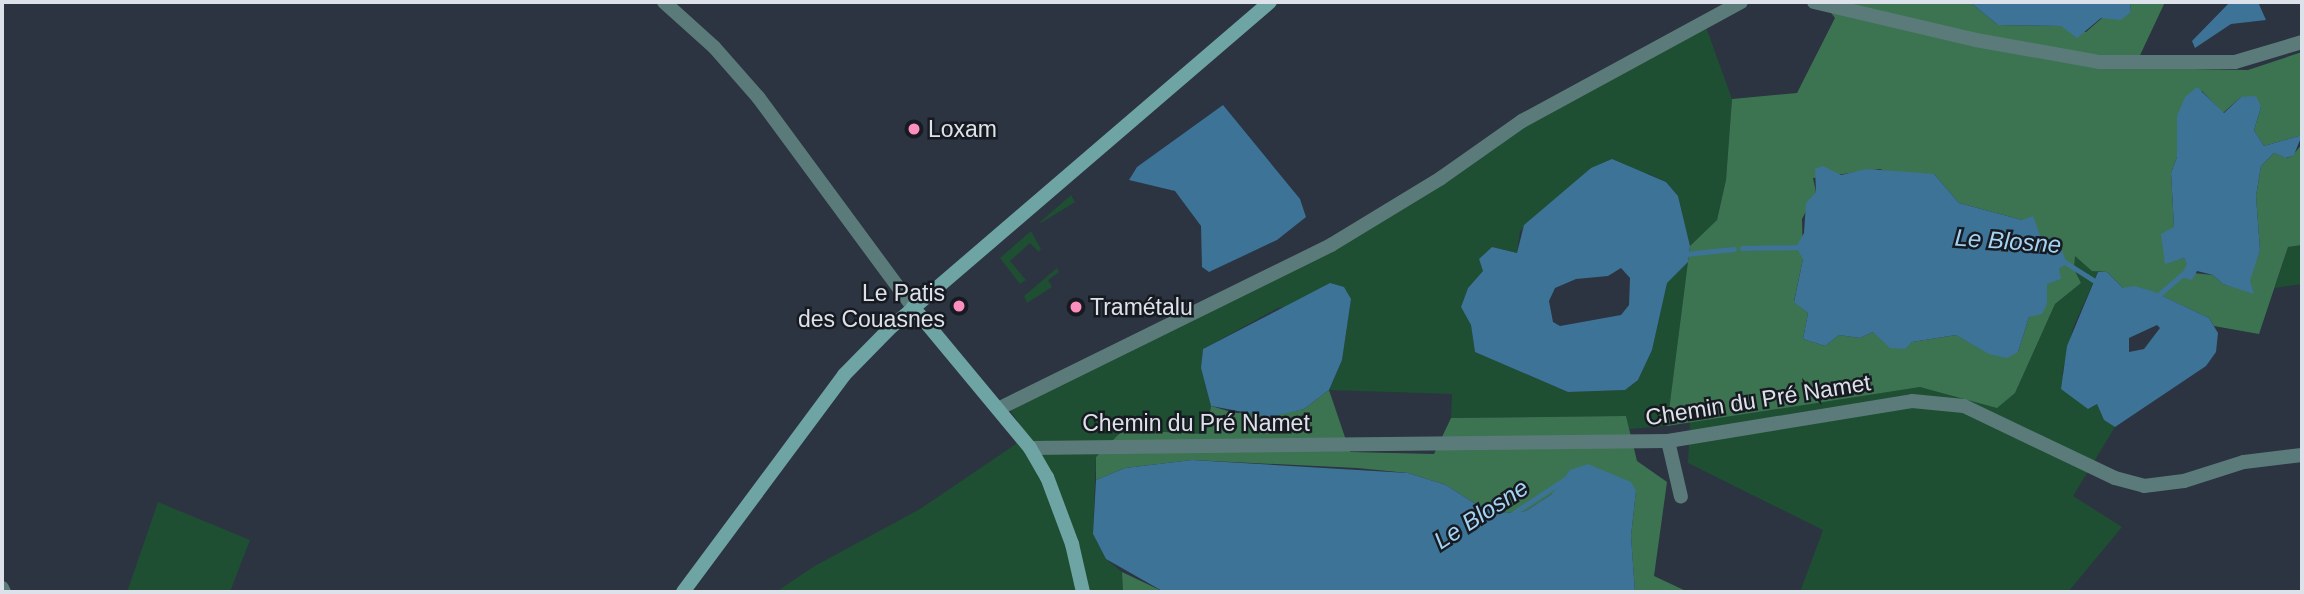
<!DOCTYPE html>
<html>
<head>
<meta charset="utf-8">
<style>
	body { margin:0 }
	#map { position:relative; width:2304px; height:594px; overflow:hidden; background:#2b3440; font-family:Arial,sans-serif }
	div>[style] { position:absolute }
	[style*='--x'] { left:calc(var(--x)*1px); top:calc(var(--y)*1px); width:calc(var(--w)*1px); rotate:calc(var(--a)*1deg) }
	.green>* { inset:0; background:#1e4f32 }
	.forest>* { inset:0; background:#3c7452 }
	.water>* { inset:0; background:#3c7397 }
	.stream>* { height:5px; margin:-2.5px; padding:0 2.5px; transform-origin:2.5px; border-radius:2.5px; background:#3c7397 }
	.street>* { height:14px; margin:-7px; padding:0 7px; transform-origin:7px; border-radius:7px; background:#5b7b7b }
	.secondary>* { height:14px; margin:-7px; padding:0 7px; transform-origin:7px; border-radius:7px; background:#6fa4a4 }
	.dots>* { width:19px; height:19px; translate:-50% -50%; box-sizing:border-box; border:4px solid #171b21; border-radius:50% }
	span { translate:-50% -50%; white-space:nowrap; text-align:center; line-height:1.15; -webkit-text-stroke:5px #171b21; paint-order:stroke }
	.poi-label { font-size:23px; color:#dde2ea }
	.left { translate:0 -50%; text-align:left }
	.right { translate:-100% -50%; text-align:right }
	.street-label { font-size:23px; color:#dde2ea }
	.water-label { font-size:24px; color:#a5d3f4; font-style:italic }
	.frame { position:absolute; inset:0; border:4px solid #dde2ea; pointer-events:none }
</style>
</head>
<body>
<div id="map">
	<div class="green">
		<div style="clip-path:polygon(1702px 16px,1732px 99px,1726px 180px,1717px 220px,1690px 246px,1678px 196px,1666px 182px,1649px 174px,1591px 168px,1520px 231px,1517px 253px,1492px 247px,1479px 259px,1483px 271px,1468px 288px,1461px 307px,1471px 325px,1475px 352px,1568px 392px,1625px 390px,1638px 380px,1652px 350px,1667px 282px,1688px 262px,1667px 426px,1629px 429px,1626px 416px,1451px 418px,1452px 394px,1329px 390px,1342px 360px,1351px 299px,1278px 308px,1203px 349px,1201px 368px,1211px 406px,1207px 434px,1123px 430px,1096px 457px,1093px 534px,1106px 559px,1122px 572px,1123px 592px,776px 592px,813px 567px,920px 509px,1016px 444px,1022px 428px,1008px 407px,1277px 270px,1439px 177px,1512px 124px)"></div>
		<div style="clip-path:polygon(1071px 195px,1075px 202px,1041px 223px,1040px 222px)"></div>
		<div style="clip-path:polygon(1031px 231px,1041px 249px,1039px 252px,1030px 243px,1010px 261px,1026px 280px,1020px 284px,1000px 258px)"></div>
		<div style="clip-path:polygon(2302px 245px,2302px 284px,2275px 288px,2288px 247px)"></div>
		<div style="clip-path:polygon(2075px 256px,2098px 272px,2073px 328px,2062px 374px,2088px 409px,2097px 404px,2104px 420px,2115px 427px,2073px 496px,2122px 527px,2068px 592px,1800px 592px,1823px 530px,1688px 463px,1690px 422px,1920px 387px,1954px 393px,2015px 393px,2055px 304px,2081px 283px,2074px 269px)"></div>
		<div style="clip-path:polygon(1057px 268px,1059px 272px,1048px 280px,1052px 287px,1027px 303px,1024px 296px)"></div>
		<div style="clip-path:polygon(158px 502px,250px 540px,230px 592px,127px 592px)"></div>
	</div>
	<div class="forest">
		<div style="clip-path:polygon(evenodd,1823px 2px,1970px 2px,1998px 25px,2061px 26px,2086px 32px,2102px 18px,2131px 12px,2130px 2px,2165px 2px,2134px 68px,2248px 70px,2302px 52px,2302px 135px,2264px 146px,2254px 130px,2261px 107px,2241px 97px,2223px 113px,2202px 91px,2177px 116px,2177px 157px,2171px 173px,2174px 227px,2166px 243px,2165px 263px,2184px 258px,2193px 273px,2213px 275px,2223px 284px,2245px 290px,2260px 250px,2256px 196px,2261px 166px,2274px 153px,2287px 158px,2293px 155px,2302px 144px,2302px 245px,2288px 247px,2259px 334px,2214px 326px,2209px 318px,2158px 294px,2123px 288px,2107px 272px,2092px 271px,2075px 256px,2074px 269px,2081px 283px,2055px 304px,2015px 393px,1997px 408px,1920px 387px,1667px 426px,1690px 246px,1717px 220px,1726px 180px,1732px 99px,1797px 93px,1835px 18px,1823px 2px,1880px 169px,1891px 174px,1934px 174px,1959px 203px,2022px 220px,2041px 238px,2047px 304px,2029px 317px,2018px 352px,1989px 353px,1956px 335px,1912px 342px,1904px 349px,1873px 332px,1860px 338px,1839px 335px,1825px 346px,1803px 339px,1808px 313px,1794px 301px,1803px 259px,1802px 219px,1816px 192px,1813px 178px,1880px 169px)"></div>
		<div style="clip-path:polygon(1329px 390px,1350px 452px,1434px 454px,1451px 418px,1626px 416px,1637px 461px,1667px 482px,1654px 576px,1688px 592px,1635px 592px,1631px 536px,1636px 491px,1552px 494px,1526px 511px,1505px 513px,1474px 503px,1446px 485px,1408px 473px,1357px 468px,1192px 460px,1125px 468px,1096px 480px,1096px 457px,1123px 430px,1206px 434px,1211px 406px,1235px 413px,1289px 412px,1304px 409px)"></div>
		<div style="clip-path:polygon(1122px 572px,1164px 592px,1123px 592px)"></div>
	</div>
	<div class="water">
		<div style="clip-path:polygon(1970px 2px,2130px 2px,2131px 12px,2121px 20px,2101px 18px,2077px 38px,2061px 26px,1998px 25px)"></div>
		<div style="clip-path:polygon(2230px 2px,2258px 2px,2266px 20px,2231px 24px,2195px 48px,2192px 41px)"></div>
		<div style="clip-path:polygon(2197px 87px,2224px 113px,2241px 97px,2256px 96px,2261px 107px,2254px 130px,2264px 146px,2302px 135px,2294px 155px,2286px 158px,2274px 153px,2261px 166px,2256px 196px,2260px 250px,2250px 281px,2254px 294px,2223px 284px,2213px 275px,2197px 271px,2192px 280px,2180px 277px,2187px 264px,2184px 258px,2165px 264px,2161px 234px,2174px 227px,2171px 173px,2177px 157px,2177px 116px,2185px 97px)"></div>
		<div style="clip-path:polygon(1223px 105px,1300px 199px,1306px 217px,1277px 240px,1209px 272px,1202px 267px,1201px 226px,1175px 191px,1129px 180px,1137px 167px)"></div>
		<div style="clip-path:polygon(evenodd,1612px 159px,1666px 182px,1678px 196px,1690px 246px,1688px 262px,1667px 283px,1652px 350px,1638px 380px,1625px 390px,1568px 392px,1475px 352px,1471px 325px,1461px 307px,1468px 288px,1483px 271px,1479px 259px,1492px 247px,1517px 253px,1524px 225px,1591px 168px,1612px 159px,1621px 268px,1630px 278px,1629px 305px,1621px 315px,1560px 326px,1553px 322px,1549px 301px,1555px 288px,1576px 279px,1608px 276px,1621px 268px)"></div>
		<div style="clip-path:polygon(1823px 166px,1841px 175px,1867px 169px,1934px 174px,1959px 203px,2022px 220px,2033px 216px,2041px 238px,2057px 238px,2067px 264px,2059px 268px,2061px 279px,2047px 284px,2047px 304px,2042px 314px,2029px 317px,2018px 352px,2007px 358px,1989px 354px,1956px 335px,1912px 342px,1905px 349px,1890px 348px,1873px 332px,1860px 338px,1839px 335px,1825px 346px,1803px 339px,1808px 313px,1794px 302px,1803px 259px,1796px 247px,1804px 233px,1806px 203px,1816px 192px,1815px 169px)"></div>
		<div style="clip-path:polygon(evenodd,2098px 272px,2107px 272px,2123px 288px,2134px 286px,2152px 291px,2209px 318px,2218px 333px,2216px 352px,2206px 366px,2115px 427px,2104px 420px,2097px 404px,2088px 409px,2061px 389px,2067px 346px,2098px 272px,2157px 325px,2160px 328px,2144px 349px,2129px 352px,2129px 338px,2157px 325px)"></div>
		<div style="clip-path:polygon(1330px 283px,1344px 287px,1351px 299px,1342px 360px,1329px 390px,1304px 409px,1270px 417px,1211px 406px,1201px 368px,1203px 349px)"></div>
		<div style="clip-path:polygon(1192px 460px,1408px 473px,1446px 485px,1474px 503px,1505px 513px,1526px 511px,1552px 494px,1570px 470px,1588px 464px,1631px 482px,1636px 491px,1631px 536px,1635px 592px,1164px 592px,1106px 559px,1093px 534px,1096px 480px,1125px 468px)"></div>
	</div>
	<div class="stream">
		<div style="--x:1742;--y:248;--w:60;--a:-1"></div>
		<div style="--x:1685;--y:254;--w:49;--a:-5.8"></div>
		<div style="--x:2060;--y:259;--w:45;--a:32.3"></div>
		<div style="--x:2155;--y:298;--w:38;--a:-41"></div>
		<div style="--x:1512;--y:514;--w:64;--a:-33.4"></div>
	</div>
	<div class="street">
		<div style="--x:664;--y:2;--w:67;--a:42"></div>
		<div style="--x:714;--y:47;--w:67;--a:48.7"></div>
		<div style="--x:758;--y:97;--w:261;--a:53.6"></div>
		<div style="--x:1814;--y:2;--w:166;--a:13.2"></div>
		<div style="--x:1976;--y:40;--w:126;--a:10.1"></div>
		<div style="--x:2100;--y:62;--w:135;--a:0"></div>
		<div style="--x:2235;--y:62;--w:70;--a:-16.6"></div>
		<div style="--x:1000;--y:408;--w:369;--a:-26.2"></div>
		<div style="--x:1331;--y:245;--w:129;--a:-31.3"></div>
		<div style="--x:1441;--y:178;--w:99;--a:-35.1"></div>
		<div style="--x:1522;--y:121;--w:249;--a:-28.5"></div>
		<div style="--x:1668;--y:441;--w:57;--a:76.9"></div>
		<div style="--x:1030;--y:448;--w:638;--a:-0.63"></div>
		<div style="--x:1668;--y:441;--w:247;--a:-9.3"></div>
		<div style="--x:1912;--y:401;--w:52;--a:5.5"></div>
		<div style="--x:1964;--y:406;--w:167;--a:25.5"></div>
		<div style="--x:2115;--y:478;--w:30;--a:15"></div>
		<div style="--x:2144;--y:486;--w:40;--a:-7.1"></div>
		<div style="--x:2184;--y:481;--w:63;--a:-17.6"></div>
		<div style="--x:2244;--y:462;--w:58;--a:-6.9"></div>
		<div style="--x:2;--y:588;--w:4;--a:63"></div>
	</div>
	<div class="secondary">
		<div style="--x:913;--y:307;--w:183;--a:50.3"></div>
		<div style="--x:1030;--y:448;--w:34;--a:60"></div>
		<div style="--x:1047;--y:477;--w:72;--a:69.5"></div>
		<div style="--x:1072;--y:544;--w:49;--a:77.1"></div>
		<div style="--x:683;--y:592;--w:270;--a:-53.4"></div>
		<div style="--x:844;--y:375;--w:64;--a:-45.6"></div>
		<div style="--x:889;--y:329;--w:502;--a:-40.64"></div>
	</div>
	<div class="dots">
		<div style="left:914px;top:129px;background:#fe8ebd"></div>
		<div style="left:959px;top:306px;background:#fe8ebd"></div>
		<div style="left:1076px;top:307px;background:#fe8ebd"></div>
	</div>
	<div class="poi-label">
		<span class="left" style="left:928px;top:129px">Loxam</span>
		<span class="right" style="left:945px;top:306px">Le Patis<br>des Couasnes</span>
		<span class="left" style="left:1090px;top:307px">Tramétalu</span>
	</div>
	<div class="street-label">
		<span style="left:1758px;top:400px;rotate:-9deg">Chemin du Pré Namet</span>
		<span style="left:1196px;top:423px">Chemin du Pré Namet</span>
	</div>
	<div class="water-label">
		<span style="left:2008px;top:241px;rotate:4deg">Le Blosne</span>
		<span style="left:1481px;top:514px;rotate:-33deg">Le Blosne</span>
	</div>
	<div class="frame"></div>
</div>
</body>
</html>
